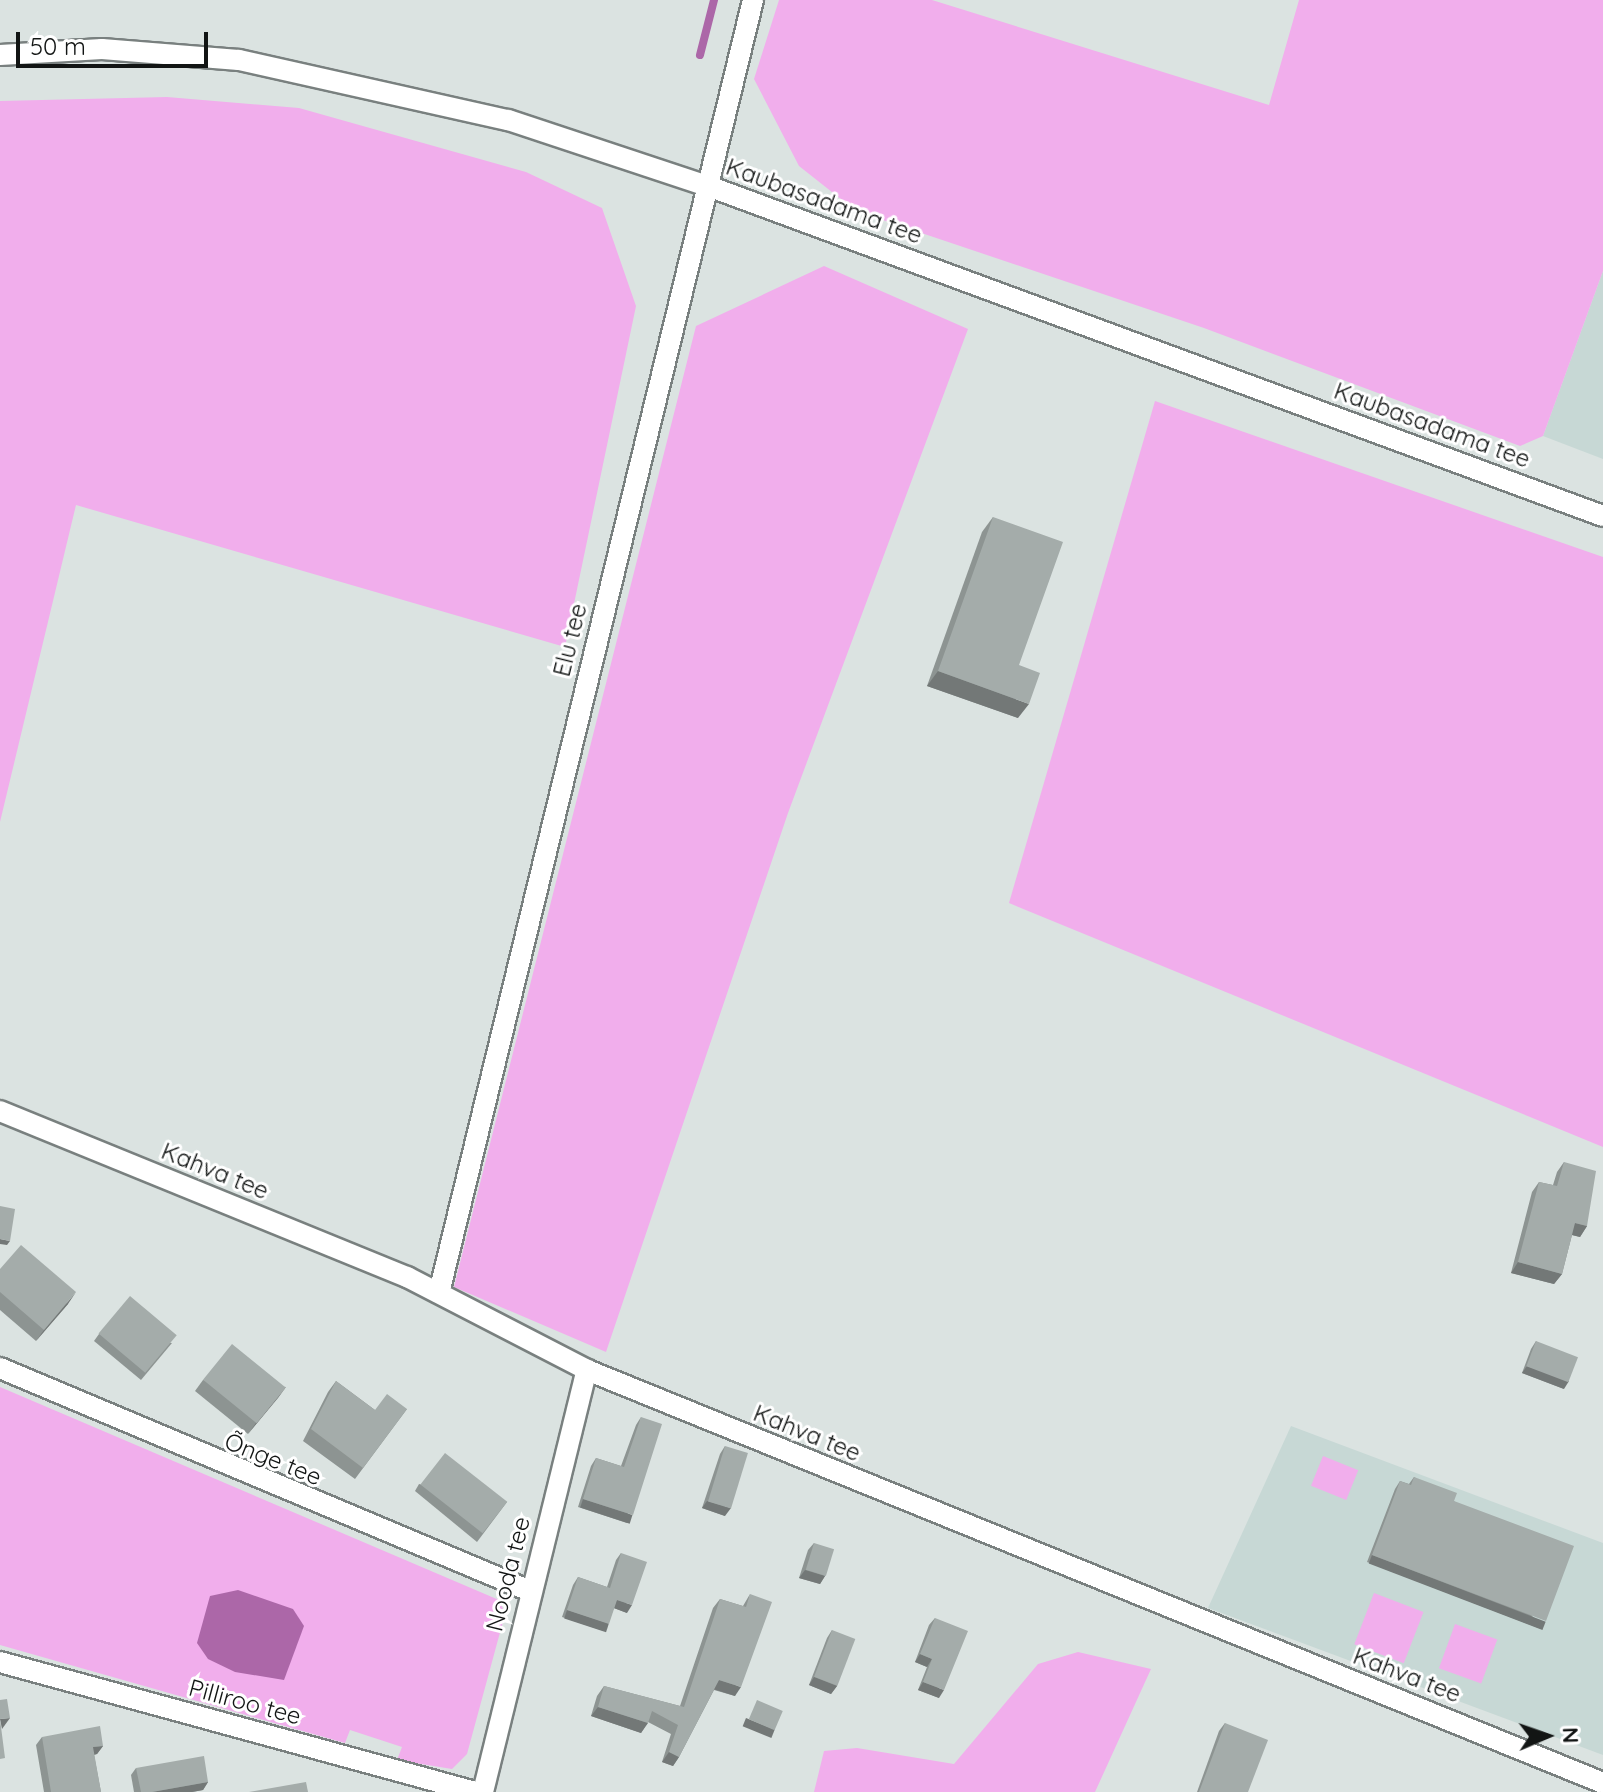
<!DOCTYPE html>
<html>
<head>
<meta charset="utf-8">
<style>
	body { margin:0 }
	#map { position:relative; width:1603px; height:1792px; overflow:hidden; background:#dbe3e1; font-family:Quicksand,sans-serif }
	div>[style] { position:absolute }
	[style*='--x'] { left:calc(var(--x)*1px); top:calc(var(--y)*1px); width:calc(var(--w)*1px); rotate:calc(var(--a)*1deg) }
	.built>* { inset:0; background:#c7d8d5 }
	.green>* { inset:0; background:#f1aeec; transform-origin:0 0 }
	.water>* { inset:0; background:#ac67a8 }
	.stream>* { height:8px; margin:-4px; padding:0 4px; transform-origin:4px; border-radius:4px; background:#ac67a8 }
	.roads { filter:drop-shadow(2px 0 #79807f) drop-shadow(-2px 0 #79807f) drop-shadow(0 2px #79807f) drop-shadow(0 -2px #79807f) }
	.street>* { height:20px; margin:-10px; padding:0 10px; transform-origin:10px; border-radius:10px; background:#fff }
	.wall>* { inset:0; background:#8d9492 }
	.shaded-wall>* { inset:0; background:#737877; transform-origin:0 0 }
	.building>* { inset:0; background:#a4acaa; transform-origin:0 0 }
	span { translate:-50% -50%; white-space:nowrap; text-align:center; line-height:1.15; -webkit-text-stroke:6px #fff; paint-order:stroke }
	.street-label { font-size:24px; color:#121514 }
	.north { position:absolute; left:1507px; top:1696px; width:80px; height:80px; -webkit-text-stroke:6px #fff; paint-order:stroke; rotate:88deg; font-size:22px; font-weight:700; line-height:32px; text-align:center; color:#121514 }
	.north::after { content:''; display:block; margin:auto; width:28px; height:36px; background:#121514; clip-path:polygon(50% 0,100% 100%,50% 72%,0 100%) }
	.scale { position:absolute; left:16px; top:32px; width:192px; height:36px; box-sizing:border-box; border:4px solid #121514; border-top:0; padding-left:10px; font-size:24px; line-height:28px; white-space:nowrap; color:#121514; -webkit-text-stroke:6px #fff; paint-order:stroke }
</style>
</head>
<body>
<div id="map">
	<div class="built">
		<div style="clip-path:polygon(1603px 271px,1603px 459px,1543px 436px)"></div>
		<div style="clip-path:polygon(1291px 1426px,1603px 1543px,1603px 1755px,1208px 1608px)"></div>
	</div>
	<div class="green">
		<div style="clip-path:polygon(779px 0,932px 0,1269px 105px,1299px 0,1603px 0,1603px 271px,1543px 436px,1520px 446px,1204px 328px,856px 211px,799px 166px,754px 79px)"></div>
		<div style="clip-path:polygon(167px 97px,299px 108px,526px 172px,602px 208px,636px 306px,565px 647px,76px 505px,0 822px,0 101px)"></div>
		<div style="clip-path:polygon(824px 266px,968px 329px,788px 813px,606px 1352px,454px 1287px,696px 326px)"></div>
		<div style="clip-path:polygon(1155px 401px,1603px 557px,1603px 1147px,1009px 903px)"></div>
		<div style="clip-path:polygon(0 1387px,499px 1600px,505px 1614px,467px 1754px,452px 1769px,397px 1760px,402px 1747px,350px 1730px,345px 1743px,0 1645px)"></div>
		<div style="left:1323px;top:1456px;width:38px;height:32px;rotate:22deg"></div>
		<div style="left:1374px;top:1593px;width:53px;height:55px;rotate:21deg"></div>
		<div style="left:1455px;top:1624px;width:45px;height:47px;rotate:20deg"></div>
		<div style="clip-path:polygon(1078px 1652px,1151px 1669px,1095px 1792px,814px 1792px,824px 1751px,857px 1748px,954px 1764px,1038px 1664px)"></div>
	</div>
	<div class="water">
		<div style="clip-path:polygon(238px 1590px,293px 1609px,304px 1626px,284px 1680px,235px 1672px,208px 1659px,197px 1643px,210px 1596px)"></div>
	</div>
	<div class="stream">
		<div style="--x:700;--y:55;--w:57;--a:-75.7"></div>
	</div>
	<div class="roads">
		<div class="street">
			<div style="--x:0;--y:55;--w:102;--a:-3.4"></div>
			<div style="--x:102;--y:49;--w:137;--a:4.6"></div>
			<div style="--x:239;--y:60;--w:276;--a:12.6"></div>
			<div style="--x:508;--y:120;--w:211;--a:18.3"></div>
			<div style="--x:708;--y:186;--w:954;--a:20.24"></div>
			<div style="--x:0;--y:1111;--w:440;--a:22.2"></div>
			<div style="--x:407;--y:1277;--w:203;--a:27.3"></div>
			<div style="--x:587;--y:1370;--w:1097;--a:22.12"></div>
			<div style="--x:439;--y:1293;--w:1331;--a:-76.35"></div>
			<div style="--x:0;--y:1368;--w:575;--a:22.82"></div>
			<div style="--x:0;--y:1662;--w:493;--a:15.3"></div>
			<div style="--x:483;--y:1792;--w:435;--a:-76.2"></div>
		</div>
	</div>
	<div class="wall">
		<div style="clip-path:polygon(993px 517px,1018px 718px,927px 686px,982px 532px)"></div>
		<div style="clip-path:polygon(1564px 1162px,1587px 1226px,1580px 1237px,1572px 1235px,1562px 1274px,1554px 1284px,1511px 1273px,1532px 1192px,1539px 1182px,1553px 1185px,1557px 1172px)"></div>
		<div style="clip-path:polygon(0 1269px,68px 1304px,36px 1341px,0 1310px)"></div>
		<div style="clip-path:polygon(99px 1334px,172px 1343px,141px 1380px,94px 1341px)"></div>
		<div style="clip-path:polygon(1536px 1341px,1564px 1389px,1522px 1373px,1531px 1349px)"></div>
		<div style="clip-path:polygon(203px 1380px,286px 1387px,248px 1434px,195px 1391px)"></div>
		<div style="clip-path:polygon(336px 1381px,375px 1410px,407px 1409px,355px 1479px,303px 1441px,328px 1392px)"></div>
		<div style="clip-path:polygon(641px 1417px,627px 1523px,578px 1507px,591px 1466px,596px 1458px,621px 1466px,636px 1425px)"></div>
		<div style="clip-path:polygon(725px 1446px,725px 1516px,702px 1508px,720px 1454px)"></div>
		<div style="clip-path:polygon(1414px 1477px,1454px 1501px,1541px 1629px,1367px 1562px,1395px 1489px,1400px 1481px,1409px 1484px)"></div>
		<div style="clip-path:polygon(419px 1484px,507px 1502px,477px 1542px,415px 1491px)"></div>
		<div style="clip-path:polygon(814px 1543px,825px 1576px,820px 1584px,799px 1578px,808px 1550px)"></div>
		<div style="clip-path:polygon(621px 1553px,627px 1613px,614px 1608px,604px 1631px,562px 1617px,573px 1585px,578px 1577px,607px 1587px,616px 1560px)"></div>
		<div style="clip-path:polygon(750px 1594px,735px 1696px,714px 1690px,679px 1757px,673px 1766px,662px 1762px,671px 1734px,648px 1722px,641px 1733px,591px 1716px,597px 1696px,604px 1686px,680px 1706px,713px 1608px,720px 1599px,743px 1606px)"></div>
		<div style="clip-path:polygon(935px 1618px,939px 1698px,918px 1690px,927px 1667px,915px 1662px,929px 1625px)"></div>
		<div style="clip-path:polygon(832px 1630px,837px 1686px,831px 1694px,809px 1685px,827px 1638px)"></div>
		<div style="clip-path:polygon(1225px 1723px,1248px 1792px,1197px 1792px,1219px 1731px)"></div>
		<div style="clip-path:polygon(42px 1737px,103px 1746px,97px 1754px,94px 1755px,101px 1792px,44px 1792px,36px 1745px)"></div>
		<div style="clip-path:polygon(136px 1768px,208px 1782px,203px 1790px,192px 1792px,134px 1792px,131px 1775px)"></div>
	</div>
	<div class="shaded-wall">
		<div style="clip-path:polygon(938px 671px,1029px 704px,1018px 718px,927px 686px)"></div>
		<div style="clip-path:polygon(1575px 1223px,1587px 1226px,1580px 1237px,1568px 1234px)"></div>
		<div style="clip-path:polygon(0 1239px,10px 1241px,7px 1245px,0 1244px)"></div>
		<div style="clip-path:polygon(1518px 1262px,1562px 1274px,1554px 1284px,1511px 1273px)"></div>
		<div style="clip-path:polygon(76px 1292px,68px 1304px,36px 1341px,44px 1330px)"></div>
		<div style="clip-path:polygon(1527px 1366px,1569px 1381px,1564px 1389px,1522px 1373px)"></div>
		<div style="clip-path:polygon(286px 1387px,278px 1398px,248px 1434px,256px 1423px)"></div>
		<div style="left:583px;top:1499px;width:52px;height:9px;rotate:18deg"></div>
		<div style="clip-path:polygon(707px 1501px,731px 1508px,725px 1516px,702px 1508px)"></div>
		<div style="left:1372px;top:1555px;width:186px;height:9px;rotate:21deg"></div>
		<div style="clip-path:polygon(805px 1570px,825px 1576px,820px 1584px,799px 1578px)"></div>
		<div style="clip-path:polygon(617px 1600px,632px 1605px,627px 1613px,611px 1607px)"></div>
		<div style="left:567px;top:1610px;width:44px;height:9px;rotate:18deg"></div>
		<div style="clip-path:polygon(920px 1654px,932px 1659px,927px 1667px,915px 1662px)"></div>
		<div style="clip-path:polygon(814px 1677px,837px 1686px,831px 1694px,809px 1685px)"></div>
		<div style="clip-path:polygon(719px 1680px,741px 1687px,735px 1696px,713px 1689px)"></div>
		<div style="clip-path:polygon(923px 1682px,944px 1690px,939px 1698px,918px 1690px)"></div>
		<div style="clip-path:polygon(598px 1707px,648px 1723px,641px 1733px,591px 1716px)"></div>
		<div style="clip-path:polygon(10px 1718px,2px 1729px,0 1719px)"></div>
		<div style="left:746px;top:1718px;width:31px;height:9px;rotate:22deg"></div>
		<div style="clip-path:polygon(103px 1746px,97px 1754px,87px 1756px,93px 1747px)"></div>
		<div style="clip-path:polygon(669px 1752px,679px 1757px,673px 1766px,662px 1762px)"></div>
		<div style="clip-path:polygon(208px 1782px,203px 1790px,192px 1792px,152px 1792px)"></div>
	</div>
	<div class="building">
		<div style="clip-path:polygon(993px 517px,1063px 542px,1019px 665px,1040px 673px,1029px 704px,938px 671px)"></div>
		<div style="clip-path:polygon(1564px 1162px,1596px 1171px,1587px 1226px,1575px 1223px,1562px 1274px,1518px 1262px,1539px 1182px,1557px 1186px)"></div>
		<div style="clip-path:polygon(0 1206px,15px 1209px,10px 1241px,0 1239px)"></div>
		<div style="clip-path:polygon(21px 1245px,76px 1292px,44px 1330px,0 1292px,0 1269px)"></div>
		<div style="left:130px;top:1296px;width:61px;height:49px;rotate:40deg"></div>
		<div style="left:1536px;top:1341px;width:45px;height:27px;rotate:21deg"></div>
		<div style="left:232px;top:1344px;width:69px;height:46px;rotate:39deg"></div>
		<div style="clip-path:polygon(336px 1381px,375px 1410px,387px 1394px,407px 1409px,363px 1468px,311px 1429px)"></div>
		<div style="clip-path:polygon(641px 1417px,662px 1424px,633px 1515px,583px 1499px,596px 1458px,624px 1467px)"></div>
		<div style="left:725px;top:1446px;width:24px;height:58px;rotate:17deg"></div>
		<div style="left:445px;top:1453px;width:79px;height:40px;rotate:38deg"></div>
		<div style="clip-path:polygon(1414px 1477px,1457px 1493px,1454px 1501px,1574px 1546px,1546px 1621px,1372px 1555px,1400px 1481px,1411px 1485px)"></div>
		<div style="left:814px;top:1543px;width:21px;height:28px;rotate:17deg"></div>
		<div style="clip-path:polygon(621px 1553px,647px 1562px,632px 1605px,617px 1600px,609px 1624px,567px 1610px,578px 1577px,610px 1588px)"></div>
		<div style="clip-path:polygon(750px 1594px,772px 1602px,741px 1687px,719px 1680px,679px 1757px,669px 1752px,678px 1725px,652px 1711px,648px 1723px,598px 1707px,604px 1686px,684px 1707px,720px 1599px,746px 1607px)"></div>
		<div style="clip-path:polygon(935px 1618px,968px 1631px,944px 1690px,923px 1682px,932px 1659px,920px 1654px)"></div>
		<div style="left:832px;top:1630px;width:25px;height:50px;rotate:21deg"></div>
		<div style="clip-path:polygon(7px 1699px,10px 1718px,0 1719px,5px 1758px,0 1759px,0 1700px)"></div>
		<div style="left:757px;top:1700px;width:28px;height:21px;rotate:23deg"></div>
		<div style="clip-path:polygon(1225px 1723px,1268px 1740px,1248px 1792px,1199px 1792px)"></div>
		<div style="clip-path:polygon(100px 1726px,103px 1746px,93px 1747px,101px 1792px,51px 1792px,42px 1737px)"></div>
		<div style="clip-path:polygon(204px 1756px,208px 1782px,152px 1792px,141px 1792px,136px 1768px)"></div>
		<div style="clip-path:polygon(306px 1782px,308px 1792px,249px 1792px)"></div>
	</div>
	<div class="street-label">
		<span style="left:824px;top:201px;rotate:20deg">Kaubasadama tee</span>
		<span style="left:1432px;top:425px;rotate:20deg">Kaubasadama tee</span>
		<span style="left:570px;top:640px;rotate:-76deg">Elu tee</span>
		<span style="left:215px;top:1171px;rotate:22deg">Kahva tee</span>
		<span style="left:807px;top:1433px;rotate:22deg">Kahva tee</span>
		<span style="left:273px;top:1459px;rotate:22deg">Õnge tee</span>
		<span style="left:508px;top:1574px;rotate:-76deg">Nooda tee</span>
		<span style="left:1407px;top:1675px;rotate:21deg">Kahva tee</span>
		<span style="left:245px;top:1702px;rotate:15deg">Pilliroo tee</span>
	</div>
	<div class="north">N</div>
	<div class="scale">50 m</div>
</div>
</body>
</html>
